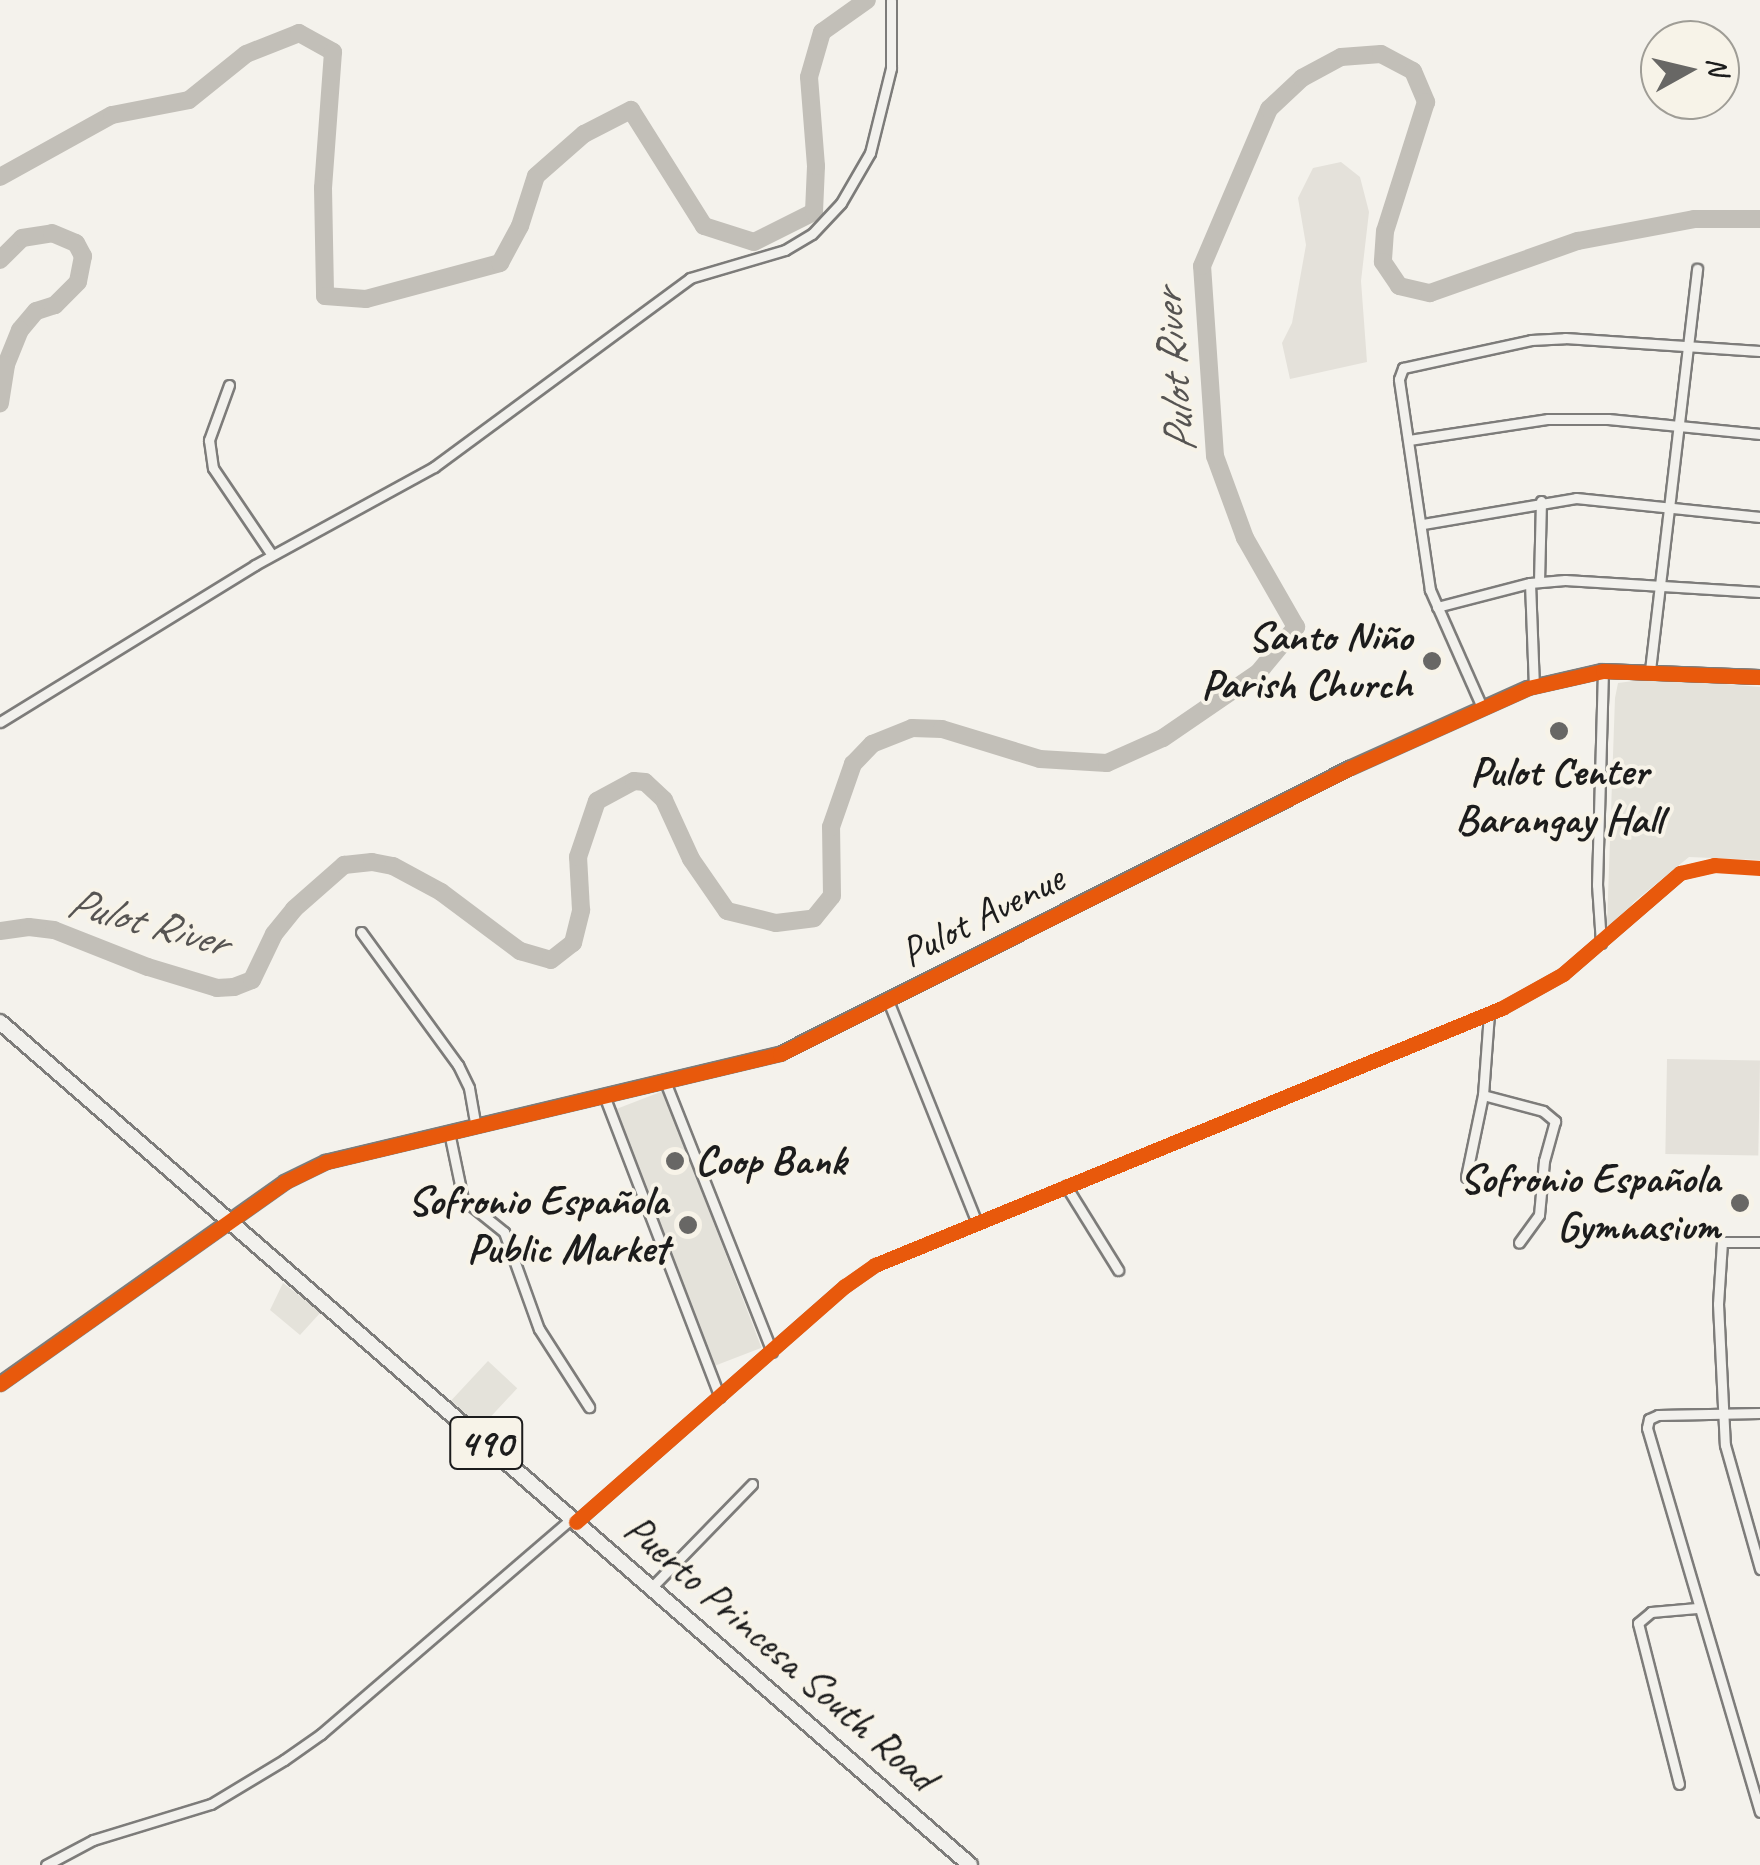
<!DOCTYPE html>
<html>
<head>
<meta charset="utf-8">
<style>
	body { margin:0 }
	#map { position:relative; width:1760px; height:1865px; overflow:hidden; background:#f4f2ec; font-family:Caveat,sans-serif }
	div>[style] { position:absolute }
	[style*='--x'] { left:calc(var(--x)*1px); top:calc(var(--y)*1px); width:calc(var(--w)*1px); rotate:calc(var(--a)*1deg) }
	.built>* { inset:0; background:#e4e2da; transform-origin:0 0 }
	.green>* { inset:0; background:#e4e1da; transform-origin:0 0 }
	.river>* { height:18px; margin:-9px; padding:0 9px; transform-origin:9px; border-radius:9px; background:#c2bfb8 }
	.roads { filter:drop-shadow(2px 0 #7d7c7a) drop-shadow(-2px 0 #7d7c7a) drop-shadow(0 2px #7d7c7a) drop-shadow(0 -2px #7d7c7a) }
	.street>* { height:9px; margin:-4.5px; padding:0 4.5px; transform-origin:4.5px; border-radius:4.5px; background:#f2f1ed }
	.secondary>* { height:12px; margin:-6px; padding:0 6px; transform-origin:6px; border-radius:6px; background:#f2f1ed }
	.primary>* { height:14px; margin:-7px; padding:0 7px; transform-origin:7px; border-radius:7px; background:#f2f1ed }
	.cycleway>* { height:15px; margin:-7.5px; padding:0 7.5px; transform-origin:7.5px; border-radius:7.5px; background:#e8590c }
	.dots>* { width:28px; height:28px; translate:-50% -50%; box-sizing:border-box; border:5px solid #f7f3e8; border-radius:50% }
	span { translate:-50% -50%; white-space:nowrap; text-align:center; line-height:1.15; -webkit-text-stroke:8px #f7f3e8; paint-order:stroke }
	.shield-label span { padding:2px 8px; background:#f7f3e8; border:2px solid; border-radius:8px; -webkit-text-stroke-width:0 }
	.shield-label { font-size:40px; color:#1c1c1c; font-weight:700 }
	.poi-label { font-size:42px; color:#1c1c1c; font-weight:700 }
	.right { translate:-100% -50%; text-align:right }
	.left { translate:0 -50%; text-align:left }
	.street-label { font-size:42px; color:#1c1c1c }
	.water-label { font-size:45px; color:#565452; font-style:italic }
	.north { position:absolute; left:1640px; top:20px; width:100px; height:100px; box-sizing:border-box; background:#f7f3e8; border:2px solid #9f9d96; border-radius:50%; rotate:82deg; font-size:28px; font-weight:700; line-height:40px; text-align:center; color:#1c1c1c }
	.north::after { content:''; display:block; margin:auto; width:35px; height:45px; background:#686765; clip-path:polygon(50% 0,100% 100%,50% 72%,0 100%) }
</style>
</head>
<body>
<div id="map">
	<div class="built">
		<div style="clip-path:polygon(1656px 678px,1760px 687px,1760px 860px,1689px 857px,1634px 902px,1611px 931px,1607px 925px,1615px 698px,1618px 683px)"></div>
		<div style="left:663px;top:1091px;width:275px;height:50px;rotate:69deg"></div>
		<div style="clip-path:polygon(283px 1283px,321px 1312px,300px 1335px,270px 1310px)"></div>
		<div style="left:488px;top:1361px;width:40px;height:54px;rotate:43deg"></div>
	</div>
	<div class="green">
		<div style="clip-path:polygon(1341px 162px,1360px 177px,1369px 212px,1361px 281px,1367px 362px,1290px 379px,1282px 343px,1292px 323px,1306px 245px,1298px 198px,1313px 168px)"></div>
		<div style="left:1667px;top:1059px;width:93px;height:95px;rotate:1deg"></div>
	</div>
	<div class="river">
		<div style="--x:0;--y:177;--w:128;--a:-29"></div>
		<div style="--x:112;--y:115;--w:78;--a:-11"></div>
		<div style="--x:189;--y:100;--w:73;--a:-38.9"></div>
		<div style="--x:246;--y:54;--w:57;--a:-21.6"></div>
		<div style="--x:299;--y:33;--w:39;--a:29"></div>
		<div style="--x:333;--y:52;--w:136;--a:94.2"></div>
		<div style="--x:323;--y:188;--w:108;--a:88.9"></div>
		<div style="--x:325;--y:296;--w:41;--a:4.2"></div>
		<div style="--x:366;--y:299;--w:139;--a:-15"></div>
		<div style="--x:500;--y:263;--w:42;--a:-61.6"></div>
		<div style="--x:520;--y:226;--w:52;--a:-72.3"></div>
		<div style="--x:536;--y:176;--w:64;--a:-41.2"></div>
		<div style="--x:584;--y:134;--w:53;--a:-27.1"></div>
		<div style="--x:631;--y:110;--w:137;--a:57.8"></div>
		<div style="--x:704;--y:226;--w:52;--a:17.7"></div>
		<div style="--x:754;--y:242;--w:67;--a:-26.6"></div>
		<div style="--x:814;--y:212;--w:46;--a:-87.5"></div>
		<div style="--x:816;--y:166;--w:89;--a:-94.5"></div>
		<div style="--x:809;--y:77;--w:47;--a:-73.9"></div>
		<div style="--x:822;--y:32;--w:55;--a:-35.4"></div>
		<div style="--x:0;--y:260;--w:31;--a:-45"></div>
		<div style="--x:22;--y:238;--w:30;--a:-9"></div>
		<div style="--x:52;--y:233;--w:26;--a:23"></div>
		<div style="--x:76;--y:243;--w:15;--a:62"></div>
		<div style="--x:83;--y:256;--w:26;--a:101"></div>
		<div style="--x:78;--y:282;--w:33;--a:135"></div>
		<div style="--x:55;--y:305;--w:20;--a:162"></div>
		<div style="--x:36;--y:311;--w:25;--a:130"></div>
		<div style="--x:20;--y:330;--w:38;--a:112"></div>
		<div style="--x:6;--y:365;--w:39;--a:99"></div>
		<div style="--x:0;--y:931;--w:29;--a:-8"></div>
		<div style="--x:29;--y:927;--w:25;--a:7"></div>
		<div style="--x:54;--y:930;--w:101;--a:21.5"></div>
		<div style="--x:148;--y:967;--w:72;--a:16.9"></div>
		<div style="--x:217;--y:988;--w:17;--a:-3"></div>
		<div style="--x:234;--y:987;--w:19;--a:-21"></div>
		<div style="--x:252;--y:980;--w:51;--a:-64.4"></div>
		<div style="--x:274;--y:934;--w:32;--a:-51"></div>
		<div style="--x:294;--y:909;--w:67;--a:-41.3"></div>
		<div style="--x:344;--y:865;--w:28;--a:-6"></div>
		<div style="--x:372;--y:862;--w:21;--a:11"></div>
		<div style="--x:393;--y:866;--w:55;--a:28.4"></div>
		<div style="--x:441;--y:892;--w:99;--a:36.8"></div>
		<div style="--x:520;--y:951;--w:32;--a:16"></div>
		<div style="--x:551;--y:960;--w:28;--a:-38"></div>
		<div style="--x:573;--y:943;--w:34;--a:-76"></div>
		<div style="--x:581;--y:910;--w:53;--a:-93.2"></div>
		<div style="--x:578;--y:857;--w:59;--a:-71.3"></div>
		<div style="--x:597;--y:801;--w:42;--a:-28.4"></div>
		<div style="--x:634;--y:781;--w:11;--a:5"></div>
		<div style="--x:645;--y:782;--w:26;--a:43"></div>
		<div style="--x:664;--y:800;--w:65;--a:65.4"></div>
		<div style="--x:691;--y:859;--w:63;--a:55.3"></div>
		<div style="--x:727;--y:911;--w:50;--a:13.8"></div>
		<div style="--x:776;--y:923;--w:38;--a:-7"></div>
		<div style="--x:814;--y:918;--w:28;--a:-51"></div>
		<div style="--x:832;--y:896;--w:69;--a:-90.8"></div>
		<div style="--x:831;--y:827;--w:67;--a:-70.8"></div>
		<div style="--x:853;--y:764;--w:28;--a:-46"></div>
		<div style="--x:872;--y:744;--w:43;--a:-21.8"></div>
		<div style="--x:912;--y:728;--w:30;--a:2"></div>
		<div style="--x:942;--y:729;--w:102;--a:17"></div>
		<div style="--x:1040;--y:759;--w:67;--a:3.4"></div>
		<div style="--x:1107;--y:763;--w:61;--a:-24.1"></div>
		<div style="--x:1163;--y:738;--w:115;--a:-34.4"></div>
		<div style="--x:1258;--y:673;--w:60;--a:-50.4"></div>
		<div style="--x:1296;--y:627;--w:103;--a:-119.8"></div>
		<div style="--x:1245;--y:538;--w:87;--a:-110.1"></div>
		<div style="--x:1215;--y:456;--w:190;--a:-93.9"></div>
		<div style="--x:1202;--y:266;--w:171;--a:-66.9"></div>
		<div style="--x:1269;--y:109;--w:45;--a:-43.2"></div>
		<div style="--x:1302;--y:78;--w:44;--a:-28.3"></div>
		<div style="--x:1341;--y:57;--w:40;--a:-4.3"></div>
		<div style="--x:1381;--y:54;--w:36;--a:28"></div>
		<div style="--x:1413;--y:71;--w:34;--a:67"></div>
		<div style="--x:1426;--y:102;--w:135;--a:107.6"></div>
		<div style="--x:1385;--y:231;--w:31;--a:94"></div>
		<div style="--x:1383;--y:262;--w:29;--a:56"></div>
		<div style="--x:1399;--y:286;--w:32;--a:13"></div>
		<div style="--x:1430;--y:293;--w:157;--a:-19.4"></div>
		<div style="--x:1578;--y:241;--w:118;--a:-10.7"></div>
		<div style="--x:1694;--y:219;--w:66;--a:0"></div>
	</div>
	<div class="roads">
		<div class="street">
			<div style="--x:229;--y:385;--w:59;--a:110"></div>
			<div style="--x:209;--y:440;--w:28;--a:82"></div>
			<div style="--x:213;--y:468;--w:105;--a:55.9"></div>
			<div style="--x:1409;--y:440;--w:141;--a:-8.6"></div>
			<div style="--x:1548;--y:419;--w:60;--a:0"></div>
			<div style="--x:1608;--y:419;--w:153;--a:5.6"></div>
			<div style="--x:1423;--y:524;--w:155;--a:-9.6"></div>
			<div style="--x:1576;--y:498;--w:185;--a:5.9"></div>
			<div style="--x:1539;--y:582;--w:81;--a:-88.6"></div>
			<div style="--x:1530;--y:583;--w:104;--a:87.8"></div>
			<div style="--x:1437;--y:607;--w:96;--a:-14.5"></div>
			<div style="--x:1530;--y:583;--w:35;--a:-5"></div>
			<div style="--x:1565;--y:580;--w:195;--a:3.5"></div>
			<div style="--x:1650;--y:670;--w:404;--a:-83.3"></div>
			<div style="--x:1481;--y:705;--w:126;--a:-113.9"></div>
			<div style="--x:1430;--y:590;--w:213;--a:-98.4"></div>
			<div style="--x:1399;--y:379;--w:12;--a:-70"></div>
			<div style="--x:1403;--y:368;--w:131;--a:-12.3"></div>
			<div style="--x:1531;--y:340;--w:34;--a:-3"></div>
			<div style="--x:1565;--y:338;--w:195;--a:3.8"></div>
			<div style="--x:0;--y:722;--w:299;--a:-31.6"></div>
			<div style="--x:255;--y:565;--w:204;--a:-28.7"></div>
			<div style="--x:434;--y:467;--w:318;--a:-36.4"></div>
			<div style="--x:690;--y:278;--w:99;--a:-16.4"></div>
			<div style="--x:785;--y:250;--w:31;--a:-31"></div>
			<div style="--x:812;--y:234;--w:42;--a:-46.9"></div>
			<div style="--x:841;--y:203;--w:58;--a:-59.9"></div>
			<div style="--x:870;--y:153;--w:88;--a:-76.1"></div>
			<div style="--x:891;--y:68;--w:68;--a:-90"></div>
			<div style="--x:361;--y:932;--w:165;--a:53.9"></div>
			<div style="--x:458;--y:1065;--w:25;--a:64"></div>
			<div style="--x:469;--y:1088;--w:39;--a:80"></div>
			<div style="--x:1601;--y:943;--w:58;--a:-93.9"></div>
			<div style="--x:1597;--y:885;--w:214;--a:-88.4"></div>
			<div style="--x:889;--y:1003;--w:235;--a:68.2"></div>
			<div style="--x:666;--y:1084;--w:288;--a:68.4"></div>
			<div style="--x:1483;--y:1095;--w:62;--a:14.9"></div>
			<div style="--x:1543;--y:1111;--w:16;--a:40"></div>
			<div style="--x:1555;--y:1121;--w:41;--a:105.4"></div>
			<div style="--x:1544;--y:1161;--w:54;--a:95.3"></div>
			<div style="--x:1539;--y:1215;--w:34;--a:126"></div>
			<div style="--x:605;--y:1098;--w:320;--a:69"></div>
			<div style="--x:449;--y:1132;--w:68;--a:78.2"></div>
			<div style="--x:463;--y:1199;--w:53;--a:38.8"></div>
			<div style="--x:504;--y:1232;--w:103;--a:70.2"></div>
			<div style="--x:539;--y:1329;--w:93;--a:57.3"></div>
			<div style="--x:1466;--y:1177;--w:84;--a:-78.3"></div>
			<div style="--x:1483;--y:1095;--w:82;--a:-85.8"></div>
			<div style="--x:1066;--y:1186;--w:99;--a:58.2"></div>
			<div style="--x:1760;--y:1242;--w:38;--a:180"></div>
			<div style="--x:1722;--y:1242;--w:62;--a:93.7"></div>
			<div style="--x:1718;--y:1304;--w:141;--a:87.2"></div>
			<div style="--x:1725;--y:1445;--w:129;--a:74.2"></div>
			<div style="--x:1760;--y:1413;--w:102;--a:178.9"></div>
			<div style="--x:1658;--y:1415;--w:10;--a:156"></div>
			<div style="--x:1649;--y:1419;--w:9;--a:103"></div>
			<div style="--x:1647;--y:1428;--w:400;--a:73.6"></div>
			<div style="--x:576;--y:1522;--w:358;--a:-41.3"></div>
			<div style="--x:845;--y:1286;--w:37;--a:-35"></div>
			<div style="--x:875;--y:1265;--w:678;--a:-22.29"></div>
			<div style="--x:1502;--y:1008;--w:70;--a:-29.1"></div>
			<div style="--x:1563;--y:974;--w:155;--a:-40.8"></div>
			<div style="--x:1680;--y:873;--w:35;--a:-13"></div>
			<div style="--x:1714;--y:865;--w:46;--a:3.7"></div>
			<div style="--x:651;--y:1588;--w:145;--a:-45.8"></div>
			<div style="--x:1679;--y:1784;--w:166;--a:-104.3"></div>
			<div style="--x:1638;--y:1623;--w:17;--a:-40"></div>
			<div style="--x:1651;--y:1612;--w:46;--a:-5"></div>
			<div style="--x:46;--y:1865;--w:53;--a:-28"></div>
			<div style="--x:93;--y:1840;--w:123;--a:-17"></div>
			<div style="--x:211;--y:1804;--w:85;--a:-31.1"></div>
			<div style="--x:284;--y:1760;--w:45;--a:-35.1"></div>
			<div style="--x:321;--y:1734;--w:330;--a:-40.7"></div>
		</div>
		<div class="secondary">
			<div style="--x:0;--y:1384;--w:349;--a:-35.3"></div>
			<div style="--x:285;--y:1182;--w:46;--a:-26"></div>
			<div style="--x:326;--y:1162;--w:467;--a:-13.4"></div>
			<div style="--x:780;--y:1054;--w:638;--a:-26.65"></div>
			<div style="--x:1350;--y:768;--w:195;--a:-24.2"></div>
			<div style="--x:1528;--y:688;--w:77;--a:-12.8"></div>
			<div style="--x:1603;--y:671;--w:157;--a:2.2"></div>
		</div>
		<div class="primary">
			<div style="--x:0;--y:1022;--w:1285;--a:40.99"></div>
		</div>
	</div>
	<div class="cycleway">
		<div style="--x:0;--y:1384;--w:349;--a:-35.3"></div>
		<div style="--x:285;--y:1182;--w:46;--a:-26"></div>
		<div style="--x:326;--y:1162;--w:467;--a:-13.4"></div>
		<div style="--x:780;--y:1054;--w:638;--a:-26.65"></div>
		<div style="--x:1350;--y:768;--w:195;--a:-24.2"></div>
		<div style="--x:1528;--y:688;--w:77;--a:-12.8"></div>
		<div style="--x:1603;--y:671;--w:157;--a:2.2"></div>
		<div style="--x:576;--y:1522;--w:358;--a:-41.3"></div>
		<div style="--x:845;--y:1286;--w:37;--a:-35"></div>
		<div style="--x:875;--y:1265;--w:678;--a:-22.29"></div>
		<div style="--x:1502;--y:1008;--w:70;--a:-29.1"></div>
		<div style="--x:1563;--y:974;--w:155;--a:-40.8"></div>
		<div style="--x:1680;--y:873;--w:35;--a:-13"></div>
		<div style="--x:1714;--y:865;--w:46;--a:3.7"></div>
	</div>
	<div class="dots">
		<div style="left:1432px;top:661px;background:#686765"></div>
		<div style="left:1559px;top:731px;background:#686765"></div>
		<div style="left:675px;top:1161px;background:#686765"></div>
		<div style="left:1740px;top:1203px;background:#686765"></div>
		<div style="left:688px;top:1225px;background:#686765"></div>
	</div>
	<div class="shield-label">
		<span style="left:486px;top:1443px">490</span>
	</div>
	<div class="poi-label">
		<span class="right" style="left:1412px;top:661px">Santo Niño<br>Parish Church</span>
		<span style="left:1559px;top:796px">Pulot Center<br>Barangay Hall</span>
		<span class="left" style="left:695px;top:1161px">Coop Bank</span>
		<span class="right" style="left:1720px;top:1203px">Sofronio Española<br>Gymnasium</span>
		<span class="right" style="left:668px;top:1225px">Sofronio Española<br>Public Market</span>
	</div>
	<div class="street-label">
		<span style="left:982px;top:916px;rotate:-27deg">Pulot Avenue</span>
		<span style="left:780px;top:1653px;rotate:41deg">Puerto Princesa South Road</span>
	</div>
	<div class="water-label">
		<span style="left:1174px;top:372px;rotate:-95deg">Pulot River</span>
		<span style="left:147px;top:922px;rotate:15deg">Pulot River</span>
	</div>
	<div class="north">N</div>
</div>
</body>
</html>
